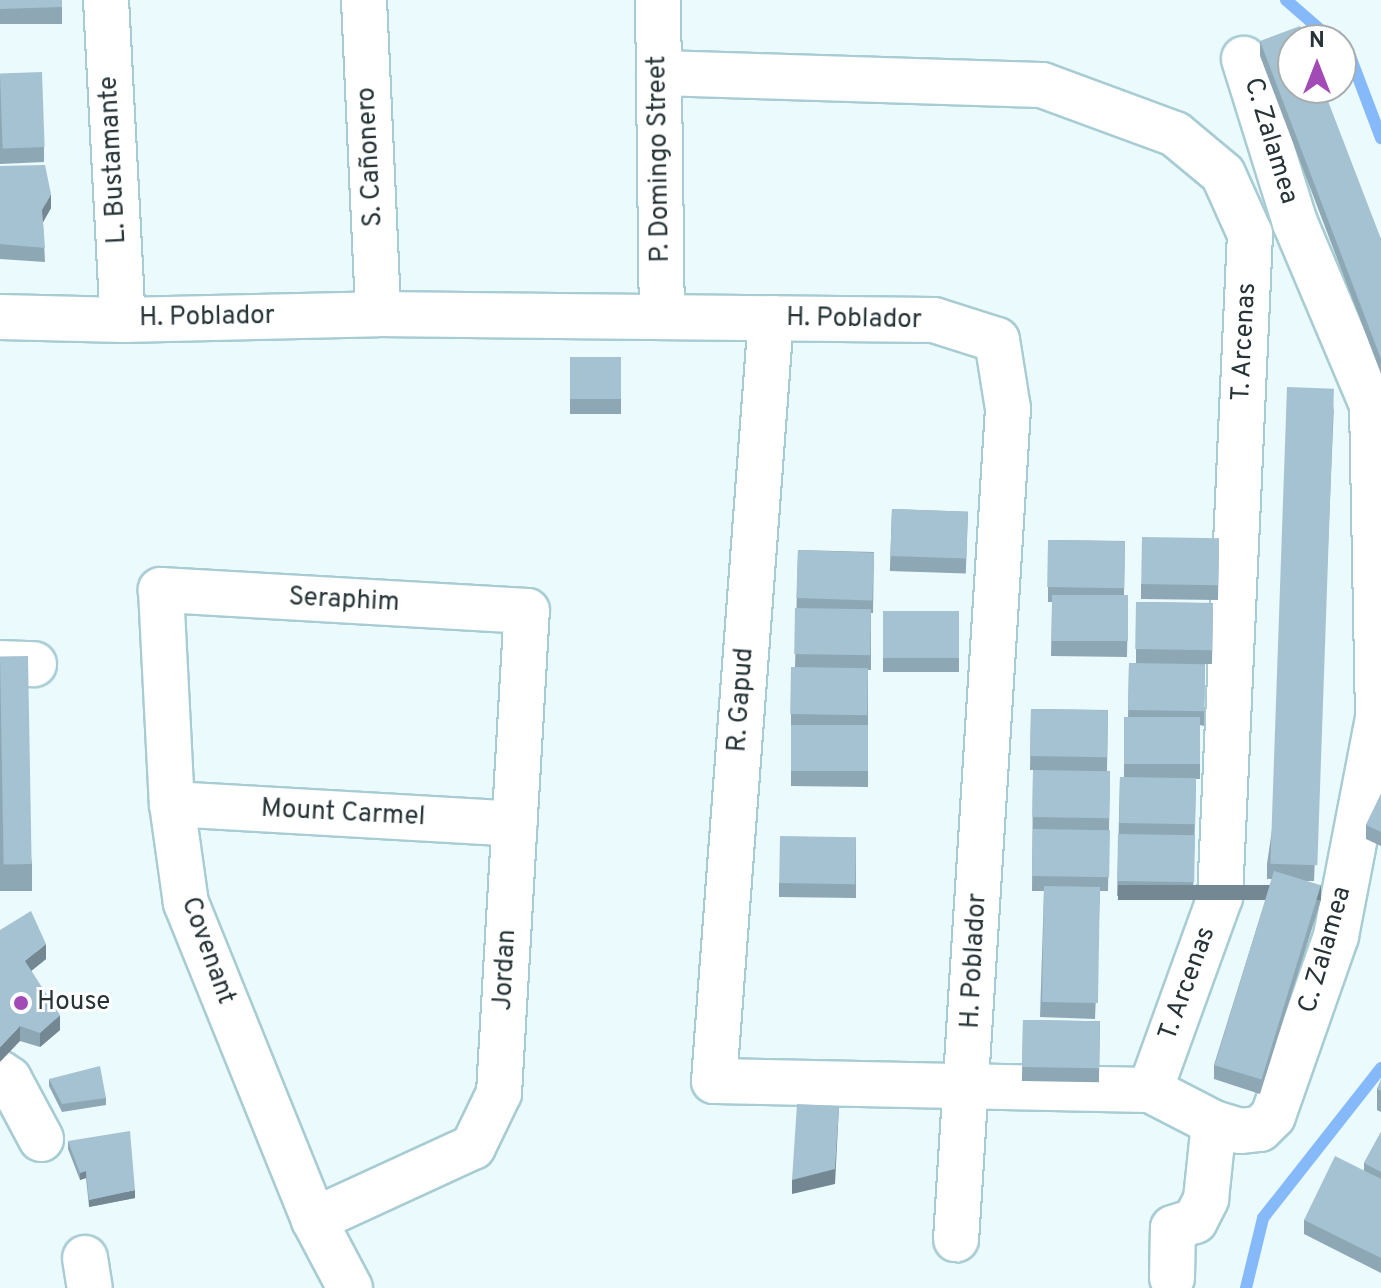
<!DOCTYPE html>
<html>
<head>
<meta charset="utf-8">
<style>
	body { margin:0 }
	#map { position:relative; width:1381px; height:1288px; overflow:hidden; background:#ebfafc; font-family:Overpass,sans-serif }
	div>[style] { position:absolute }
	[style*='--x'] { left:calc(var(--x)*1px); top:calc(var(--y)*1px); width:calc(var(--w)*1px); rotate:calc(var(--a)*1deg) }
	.stream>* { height:12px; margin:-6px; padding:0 6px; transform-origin:6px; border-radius:6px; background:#86b9f9 }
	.roads { filter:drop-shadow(2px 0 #a8ccd3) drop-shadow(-2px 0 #a8ccd3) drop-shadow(0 2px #a8ccd3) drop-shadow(0 -2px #a8ccd3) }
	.minor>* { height:44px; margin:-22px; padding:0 22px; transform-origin:22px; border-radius:22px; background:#fff }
	.wall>* { inset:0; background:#8ea7b5; transform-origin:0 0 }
	.shaded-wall>* { inset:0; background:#748893; transform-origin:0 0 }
	.building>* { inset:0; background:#a5c2d2; transform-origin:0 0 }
	.dots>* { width:22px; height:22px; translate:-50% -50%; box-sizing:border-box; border:4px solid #fff; border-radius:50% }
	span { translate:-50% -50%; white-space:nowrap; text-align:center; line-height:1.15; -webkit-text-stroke:6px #fff; paint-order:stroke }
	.street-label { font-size:26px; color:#263437 }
	.poi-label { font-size:26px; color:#263437 }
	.left { translate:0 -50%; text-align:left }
	.north { position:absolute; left:1277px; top:24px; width:80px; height:80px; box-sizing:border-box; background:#fff; border:2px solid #a8aeaf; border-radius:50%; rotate:0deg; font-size:22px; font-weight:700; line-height:32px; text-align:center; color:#263437 }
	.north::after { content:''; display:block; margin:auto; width:28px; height:36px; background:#a24ab6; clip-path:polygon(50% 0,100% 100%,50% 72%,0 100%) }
</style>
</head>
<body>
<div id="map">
	<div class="stream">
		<div style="--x:1286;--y:0;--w:61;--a:41"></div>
		<div style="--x:1341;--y:48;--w:12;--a:42"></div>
		<div style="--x:1350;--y:56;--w:88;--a:69.3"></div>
		<div style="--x:1246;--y:1288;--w:72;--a:-76.3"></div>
		<div style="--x:1263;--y:1218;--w:191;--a:-51.8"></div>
	</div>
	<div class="roads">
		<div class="minor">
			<div style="--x:106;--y:0;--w:320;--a:87"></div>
			<div style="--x:364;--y:0;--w:314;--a:87.4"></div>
			<div style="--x:658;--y:0;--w:317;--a:89.3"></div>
			<div style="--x:659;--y:73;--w:383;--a:1.8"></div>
			<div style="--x:1042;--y:85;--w:142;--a:20.2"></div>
			<div style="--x:1175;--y:134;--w:62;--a:39.8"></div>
			<div style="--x:1223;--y:174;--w:66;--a:65.8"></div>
			<div style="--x:1250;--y:234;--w:664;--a:92.59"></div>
			<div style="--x:1220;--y:897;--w:205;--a:109.9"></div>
			<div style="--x:0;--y:317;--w:123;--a:1.4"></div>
			<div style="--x:123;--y:320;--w:255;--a:-1.3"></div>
			<div style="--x:378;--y:314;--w:556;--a:0.62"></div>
			<div style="--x:934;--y:320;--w:66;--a:17.6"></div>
			<div style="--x:997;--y:340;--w:70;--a:80.9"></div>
			<div style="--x:1008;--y:409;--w:832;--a:93.58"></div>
			<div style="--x:771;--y:318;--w:765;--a:94.27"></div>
			<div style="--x:714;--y:1081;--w:436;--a:1.2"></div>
			<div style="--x:1150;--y:1090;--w:72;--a:27.3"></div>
			<div style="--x:1214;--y:1123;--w:27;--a:17"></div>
			<div style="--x:1240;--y:1131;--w:20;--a:-6"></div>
			<div style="--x:1260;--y:1129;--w:18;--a:-45"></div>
			<div style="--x:1273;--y:1116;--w:191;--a:-70.7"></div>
			<div style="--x:1336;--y:936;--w:223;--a:-79.1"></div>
			<div style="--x:1378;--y:717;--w:312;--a:-91.1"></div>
			<div style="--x:1372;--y:405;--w:198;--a:-112.9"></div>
			<div style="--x:1295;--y:223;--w:172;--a:-107.3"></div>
			<div style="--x:0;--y:663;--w:34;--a:2"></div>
			<div style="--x:172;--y:804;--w:343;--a:3.3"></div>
			<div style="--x:0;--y:1073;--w:11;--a:34"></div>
			<div style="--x:9;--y:1079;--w:68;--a:61.9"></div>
			<div style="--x:314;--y:1220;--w:175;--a:-24.7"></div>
			<div style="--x:473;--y:1147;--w:60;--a:-64.3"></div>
			<div style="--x:499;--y:1093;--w:483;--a:-86.7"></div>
			<div style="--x:527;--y:611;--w:367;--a:-176.7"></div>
			<div style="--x:161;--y:590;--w:214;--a:87.1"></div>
			<div style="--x:172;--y:804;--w:100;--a:82"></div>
			<div style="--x:186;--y:903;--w:342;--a:68"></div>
			<div style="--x:314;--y:1220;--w:77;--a:62.1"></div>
			<div style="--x:85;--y:1258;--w:30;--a:81"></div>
			<div style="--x:1172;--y:1278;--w:50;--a:-88.9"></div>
			<div style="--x:1173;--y:1228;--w:23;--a:-18"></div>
			<div style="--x:1195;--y:1221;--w:25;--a:-63"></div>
			<div style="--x:1206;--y:1199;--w:76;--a:-84"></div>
		</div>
	</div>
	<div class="wall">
		<div style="left:0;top:0;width:62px;height:24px"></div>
		<div style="clip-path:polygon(1260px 41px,1381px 239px,1381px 374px,1260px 56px)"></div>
		<div style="clip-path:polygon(0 75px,44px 147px,44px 162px,0 164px)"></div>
		<div style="clip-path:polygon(0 166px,51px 208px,43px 222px,45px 262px,0 259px)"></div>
		<div style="left:570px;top:357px;width:51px;height:57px"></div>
		<div style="clip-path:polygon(1334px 404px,1314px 881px,1306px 881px,1321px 900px,1260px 1094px,1214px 1079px,1214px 1065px,1272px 879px,1267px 879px,1267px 864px)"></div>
		<div style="left:892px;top:509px;width:76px;height:62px;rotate:2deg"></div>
		<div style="clip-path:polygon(1219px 538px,1218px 600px,1141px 599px,1141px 584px)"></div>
		<div style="clip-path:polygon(1048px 540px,1125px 541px,1124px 595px,1128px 595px,1127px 657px,1051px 656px,1052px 602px,1048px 602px)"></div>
		<div style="clip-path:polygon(798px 550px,874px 552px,873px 613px,871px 613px,871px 670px,868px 670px,868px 787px,791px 786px,791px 667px,795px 667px)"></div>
		<div style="clip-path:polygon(1136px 602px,1213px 603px,1212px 664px,1205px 664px,1204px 726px,1200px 725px,1200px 779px,1196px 779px,1193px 897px,1117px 896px,1120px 777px,1124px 777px,1124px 717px,1128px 717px,1129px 663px,1136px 663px)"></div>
		<div style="left:883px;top:611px;width:76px;height:61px"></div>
		<div style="clip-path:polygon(0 657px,32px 864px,32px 891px,0 891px)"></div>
		<div style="clip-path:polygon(1031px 709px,1108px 710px,1107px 771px,1110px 771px,1108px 891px,1100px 891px,1095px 1019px,1040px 1017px,1044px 891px,1032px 891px,1033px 770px,1030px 770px)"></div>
		<div style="clip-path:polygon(1381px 794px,1381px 846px,1366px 839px,1366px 825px)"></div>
		<div style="clip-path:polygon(856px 837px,856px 898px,779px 897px,779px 883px)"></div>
		<div style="clip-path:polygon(0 930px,46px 959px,31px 971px,60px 1030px,40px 1047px,20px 1041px)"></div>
		<div style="left:1023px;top:1020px;width:77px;height:61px;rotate:1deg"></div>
		<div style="clip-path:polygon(49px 1079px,106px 1098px,106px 1105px,62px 1112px,49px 1086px)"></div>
		<div style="clip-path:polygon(1381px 1080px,1381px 1112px,1377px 1110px,1377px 1089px)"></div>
		<div style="clip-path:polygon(1381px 1132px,1381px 1273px,1304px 1234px,1304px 1220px,1364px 1171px,1364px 1163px)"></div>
		<div style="clip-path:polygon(68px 1141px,135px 1198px,89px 1207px,86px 1178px,80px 1180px,68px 1149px)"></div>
	</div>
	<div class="shaded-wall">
		<div style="clip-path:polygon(51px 194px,51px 208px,42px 224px,42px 210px)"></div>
		<div style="left:1321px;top:885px;width:15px;height:203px;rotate:90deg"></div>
		<div style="clip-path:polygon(46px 944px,46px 959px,25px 976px,25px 961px)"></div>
		<div style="clip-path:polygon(60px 1015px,60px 1030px,40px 1047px,40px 1033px)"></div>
		<div style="clip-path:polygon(20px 1026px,20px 1041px,0 1062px,0 1047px)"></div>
		<div style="clip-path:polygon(839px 1106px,835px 1184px,792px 1194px,792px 1180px)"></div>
		<div style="clip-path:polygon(86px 1171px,86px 1178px,80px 1180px,80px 1173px)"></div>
		<div style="clip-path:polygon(135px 1190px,135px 1198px,89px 1207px,89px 1200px)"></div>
	</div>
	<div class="building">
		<div style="clip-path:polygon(0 0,62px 0,62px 7px,0 9px)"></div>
		<div style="clip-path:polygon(1300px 26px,1305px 40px,1293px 40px,1293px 88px,1323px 88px,1381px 239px,1381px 359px,1260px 41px)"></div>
		<div style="left:42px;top:72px;width:75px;height:42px;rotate:88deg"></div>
		<div style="clip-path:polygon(45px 165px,51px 194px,42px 210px,45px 248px,0 244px,0 166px)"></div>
		<div style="left:570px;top:357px;width:51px;height:42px"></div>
		<div style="left:1287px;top:387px;width:47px;height:477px;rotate:2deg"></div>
		<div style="left:892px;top:509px;width:76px;height:47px;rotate:2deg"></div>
		<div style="left:1142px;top:537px;width:77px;height:47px;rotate:1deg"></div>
		<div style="left:1048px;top:540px;width:77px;height:47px;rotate:1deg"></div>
		<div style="left:798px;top:550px;width:76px;height:48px;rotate:2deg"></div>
		<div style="left:1052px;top:595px;width:76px;height:46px"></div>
		<div style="left:1136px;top:602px;width:77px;height:47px;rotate:1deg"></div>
		<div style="left:795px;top:608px;width:76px;height:46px;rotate:1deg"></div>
		<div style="left:883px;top:611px;width:76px;height:47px"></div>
		<div style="left:28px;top:656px;width:208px;height:28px;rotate:89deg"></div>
		<div style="left:1129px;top:663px;width:76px;height:47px;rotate:1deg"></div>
		<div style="left:791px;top:667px;width:77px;height:47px;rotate:1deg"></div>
		<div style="left:1031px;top:709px;width:77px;height:47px;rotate:1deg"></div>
		<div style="left:1124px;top:717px;width:76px;height:47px"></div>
		<div style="left:791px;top:725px;width:77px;height:46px"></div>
		<div style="left:1033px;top:770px;width:77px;height:47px;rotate:1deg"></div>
		<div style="left:1120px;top:777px;width:76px;height:46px;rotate:1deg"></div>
		<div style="clip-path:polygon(1381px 794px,1381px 832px,1366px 825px)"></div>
		<div style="left:1033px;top:829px;width:77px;height:47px;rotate:1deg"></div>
		<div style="left:1118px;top:834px;width:77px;height:47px;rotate:1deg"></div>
		<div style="left:780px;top:836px;width:76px;height:47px;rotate:1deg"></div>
		<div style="left:1274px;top:871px;width:49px;height:203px;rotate:17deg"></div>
		<div style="left:1044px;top:886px;width:56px;height:116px;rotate:1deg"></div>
		<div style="clip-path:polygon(31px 911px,46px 944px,25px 961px,60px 1015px,40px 1033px,20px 1026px,0 1047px,0 930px)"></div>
		<div style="left:1023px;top:1020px;width:77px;height:47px;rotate:1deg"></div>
		<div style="clip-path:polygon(100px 1066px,106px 1098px,62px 1104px,49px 1079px)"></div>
		<div style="clip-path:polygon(1381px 1080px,1381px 1091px,1377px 1089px)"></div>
		<div style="clip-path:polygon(797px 1104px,839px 1106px,835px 1169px,792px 1180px)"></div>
		<div style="clip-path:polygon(130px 1131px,135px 1190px,89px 1200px,86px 1171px,80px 1173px,68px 1141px)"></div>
		<div style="clip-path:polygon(1381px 1132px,1381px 1172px,1364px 1163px)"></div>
		<div style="clip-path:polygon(1335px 1156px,1381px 1179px,1381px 1258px,1304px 1220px)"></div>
	</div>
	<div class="dots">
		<div style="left:21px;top:1003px;background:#a24ab6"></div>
	</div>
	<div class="street-label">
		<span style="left:1270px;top:141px;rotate:73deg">C. Zalamea</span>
		<span style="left:371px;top:157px;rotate:-93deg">S. Cañonero</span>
		<span style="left:660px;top:159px;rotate:-91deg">P. Domingo Street</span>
		<span style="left:114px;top:160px;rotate:-93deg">L. Bustamante</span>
		<span style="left:207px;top:318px;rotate:-1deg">H. Poblador</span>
		<span style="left:854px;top:320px;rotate:1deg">H. Poblador</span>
		<span style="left:1245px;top:342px;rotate:-87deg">T. Arcenas</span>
		<span style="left:344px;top:601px;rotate:3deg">Seraphim</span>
		<span style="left:742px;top:700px;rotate:-86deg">R. Gapud</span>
		<span style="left:343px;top:814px;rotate:3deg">Mount Carmel</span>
		<span style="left:1326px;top:950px;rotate:-74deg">C. Zalamea</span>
		<span style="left:207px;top:951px;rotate:70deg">Covenant</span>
		<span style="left:975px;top:961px;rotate:-87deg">H. Poblador</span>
		<span style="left:506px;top:970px;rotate:-87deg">Jordan</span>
		<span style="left:1188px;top:984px;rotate:-70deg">T. Arcenas</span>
	</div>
	<div class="poi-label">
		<span class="left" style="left:37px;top:1003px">House</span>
	</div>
	<div class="north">N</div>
</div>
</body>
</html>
